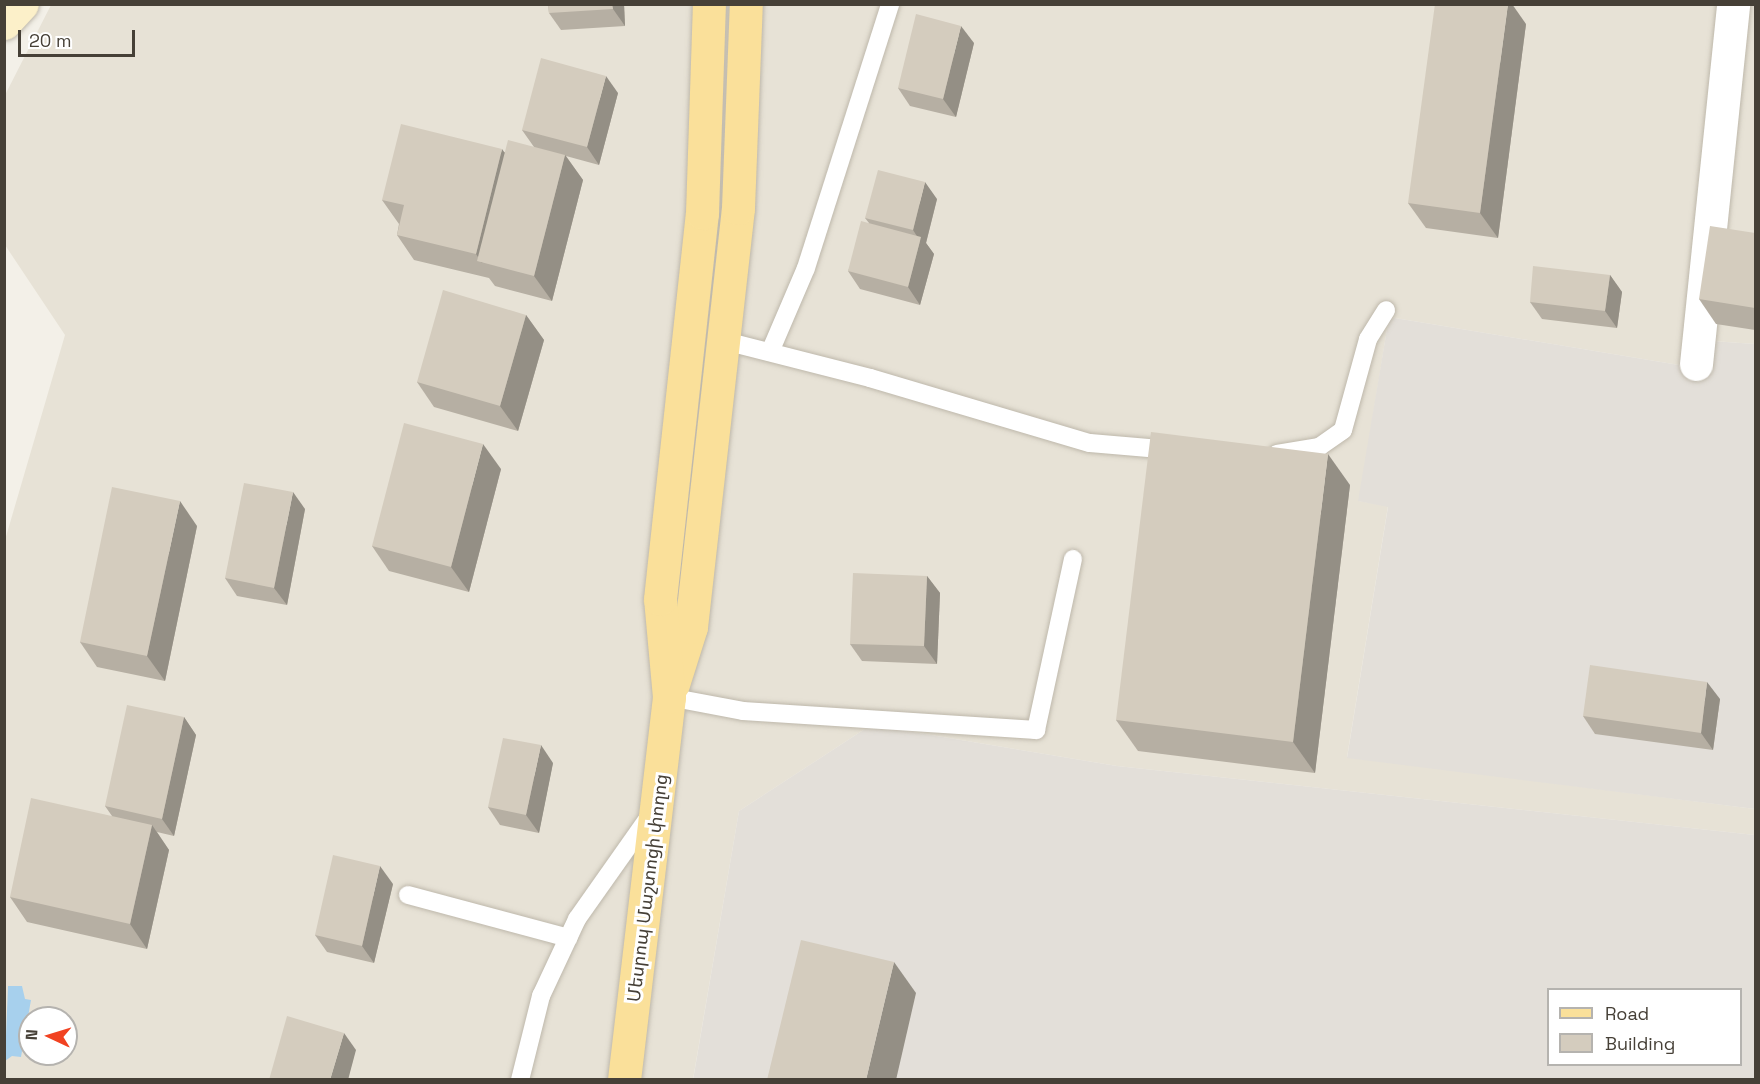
<!DOCTYPE html>
<html>
<head>
<meta charset="utf-8">
<style>
  body { margin:0 }
  #map { position:relative; width:1760px; height:1084px; overflow:hidden; background:#f3f0e8; font-family:"Space Grotesk","Noto Sans Armenian",sans-serif }
  div>[style] { position:absolute }
  [style*='--x'] { left:calc(var(--x)*1px); top:calc(var(--y)*1px); width:calc(var(--w)*1px); rotate:calc(var(--a)*1deg) }
  .residential>* { inset:0; background:#e7e2d6 }
  .industrial>* { inset:0; background:#e3dfd9 }
  .water>* { inset:0; background:#a7d0ed }
  .roads { filter:drop-shadow(0 0 2px #beb8ab) drop-shadow(0 0 2px #beb8ab) }
  .lane>* { height:18px; margin:-9px; padding:0 9px; transform-origin:9px; border-radius:9px; background:#fff }
  .street>* { height:33px; margin:-16.5px; padding:0 16.5px; transform-origin:16.5px; border-radius:16.5px; background:#fff }
  .secondary>* { height:33px; margin:-16.5px; padding:0 16.5px; transform-origin:16.5px; border-radius:16.5px; background:#fcf0c9 }
  .primary>* { height:33px; margin:-16.5px; padding:0 16.5px; transform-origin:16.5px; border-radius:16.5px; background:#fae09a }
  .wall>* { inset:0; background:#b6afa3 }
  .shaded-wall>* { inset:0; background:#948f85 }
  .building>* { inset:0; background:#d4ccbe }
  span { translate:-50% -50%; white-space:nowrap; text-align:center; line-height:1.15; -webkit-text-stroke:6px #fff; paint-order:stroke }
  .street-label { font-size:18px; color:#464037 }
  .frame { position:absolute; inset:0; border:6px solid #464037; pointer-events:none }
  .legend { position:absolute; left:1547px; top:988px; width:195px; height:78px; box-sizing:border-box; background:#fff; border:2px solid #b5b3af; margin:0; padding:8px 10px; list-style:none; font-size:18px; color:#464037 }
  .legend li { display:flex; align-items:center; gap:12px; height:30px }
  .legend b { width:30px; border:2px solid #b5b3af }
  .north { position:absolute; left:18px; top:1006px; width:60px; height:60px; box-sizing:border-box; background:#fff; border:2px solid #b5b3af; border-radius:50%; rotate:274deg; font-size:16px; font-weight:700; line-height:24px; text-align:center; color:#464037 }
  .north::after { content:''; display:block; margin:auto; width:21px; height:27px; background:#f14221; clip-path:polygon(50% 0,100% 100%,50% 72%,0 100%) }
  .scale { position:absolute; left:18px; top:30px; width:117px; height:27px; box-sizing:border-box; border:3px solid #464037; border-top:0; padding-left:8px; font-size:18px; line-height:21px; white-space:nowrap; color:#464037; -webkit-text-stroke:4px #fff; paint-order:stroke }
</style>
</head>
<body>
<div id="map">
  <div class="residential">
    <div style="clip-path:polygon(evenodd,51px 5px,1755px 5px,1755px 344px,1684px 339px,1679px 365px,1389px 317px,1359px 501px,1388px 506px,1347px 757px,1755px 809px,1755px 835px,1117px 766px,871px 725px,739px 811px,693px 1079px,5px 1079px,5px 540px,65px 335px,5px 245px,4px 97px,51px 5px,30px 1018px,66px 1018px,66px 1054px,30px 1054px,30px 1018px)"></div>
  </div>
  <div class="industrial">
    <div style="clip-path:polygon(1389px 317px,1679px 365px,1683px 339px,1755px 344px,1755px 809px,1347px 758px,1388px 507px,1358px 501px)"></div>
    <div style="clip-path:polygon(evenodd,871px 725px,1117px 766px,1755px 835px,1755px 1079px,693px 1080px,739px 811px,871px 725px,1548px 990px,1740px 990px,1740px 1064px,1548px 1064px,1548px 990px)"></div>
  </div>
  <div class="water">
    <div style="clip-path:polygon(8px 986px,22px 986px,25px 999px,31px 1000px,21px 1057px,12px 1056px,5px 1061px)"></div>
  </div>
  <div class="roads">
    <div class="lane">
      <div style="--x:721;--y:340;--w:154;--a:14.3"></div>
      <div style="--x:870;--y:378;--w:229;--a:16.5"></div>
      <div style="--x:1090;--y:443;--w:82;--a:4.9"></div>
      <div style="--x:770;--y:352;--w:91;--a:-66.8"></div>
      <div style="--x:806;--y:268;--w:277;--a:-72.3"></div>
      <div style="--x:1277;--y:454;--w:43;--a:-9.5"></div>
      <div style="--x:1319;--y:447;--w:29;--a:-35"></div>
      <div style="--x:1343;--y:430;--w:94;--a:-74.6"></div>
      <div style="--x:1368;--y:339;--w:34;--a:-58"></div>
      <div style="--x:669;--y:697;--w:75;--a:10.7"></div>
      <div style="--x:743;--y:711;--w:294;--a:3.7"></div>
      <div style="--x:1036;--y:730;--w:175;--a:-77.8"></div>
      <div style="--x:408;--y:895;--w:166;--a:15"></div>
      <div style="--x:520;--y:1080;--w:87;--a:-76"></div>
      <div style="--x:541;--y:996;--w:85;--a:-64.9"></div>
      <div style="--x:577;--y:919;--w:125;--a:-54.8"></div>
    </div>
    <div class="street">
      <div style="--x:1696;--y:364;--w:362;--a:-84.1"></div>
    </div>
    <div class="secondary">
      <div style="--x:4;--y:23;--w:26;--a:-47"></div>
    </div>
    <div class="primary">
      <div style="--x:673;--y:684;--w:60;--a:-72.5"></div>
      <div style="--x:691;--y:627;--w:422;--a:-83.6"></div>
      <div style="--x:738;--y:208;--w:204;--a:-87.8"></div>
      <div style="--x:624;--y:1080;--w:386;--a:-83.3"></div>
      <div style="--x:669;--y:697;--w:98;--a:-95.2"></div>
      <div style="--x:660;--y:599;--w:388;--a:-83.8"></div>
      <div style="--x:702;--y:213;--w:209;--a:-88.1"></div>
    </div>
  </div>
  <div class="wall">
    <div style="clip-path:polygon(548px 4px,624px 4px,625px 26px,561px 30px,549px 13px)"></div>
    <div style="clip-path:polygon(1526px 24px,1498px 238px,1426px 228px,1408px 203px)"></div>
    <div style="clip-path:polygon(974px 43px,956px 117px,910px 106px,898px 88px)"></div>
    <div style="clip-path:polygon(618px 93px,599px 165px,566px 156px,583px 180px,552px 301px,495px 286px,489px 278px,414px 260px,397px 235px,399px 224px,382px 200px,505px 152px,534px 147px,522px 130px)"></div>
    <div style="clip-path:polygon(937px 199px,926px 243px,934px 254px,920px 305px,860px 289px,848px 271px,869px 223px,865px 218px)"></div>
    <div style="clip-path:polygon(1755px 233px,1755px 330px,1716px 324px,1699px 299px)"></div>
    <div style="clip-path:polygon(1610px 275px,1622px 292px,1617px 328px,1542px 319px,1530px 302px)"></div>
    <div style="clip-path:polygon(526px 315px,544px 340px,518px 431px,434px 407px,417px 382px)"></div>
    <div style="clip-path:polygon(501px 469px,469px 592px,389px 571px,372px 546px)"></div>
    <div style="clip-path:polygon(1350px 485px,1315px 773px,1138px 751px,1116px 720px)"></div>
    <div style="clip-path:polygon(305px 509px,287px 605px,237px 596px,225px 578px)"></div>
    <div style="clip-path:polygon(197px 526px,165px 681px,97px 667px,80px 642px)"></div>
    <div style="clip-path:polygon(927px 576px,940px 593px,937px 664px,862px 661px,850px 644px)"></div>
    <div style="clip-path:polygon(1720px 699px,1713px 750px,1595px 734px,1583px 716px)"></div>
    <div style="clip-path:polygon(184px 717px,196px 735px,174px 836px,157px 832px,169px 850px,147px 949px,27px 922px,10px 897px,112px 816px,105px 806px)"></div>
    <div style="clip-path:polygon(553px 763px,539px 833px,500px 825px,488px 807px)"></div>
    <div style="clip-path:polygon(393px 884px,374px 963px,327px 952px,315px 935px)"></div>
  </div>
  <div class="shaded-wall">
    <div style="clip-path:polygon(612px 4px,624px 4px,625px 26px,613px 9px)"></div>
    <div style="clip-path:polygon(1508px 4px,1512px 4px,1526px 24px,1498px 238px,1480px 213px)"></div>
    <div style="clip-path:polygon(961px 26px,974px 43px,956px 117px,943px 99px)"></div>
    <div style="clip-path:polygon(606px 76px,618px 93px,599px 165px,587px 147px)"></div>
    <div style="clip-path:polygon(502px 149px,520px 174px,482px 263px,476px 254px)"></div>
    <div style="clip-path:polygon(565px 155px,583px 180px,552px 301px,534px 276px)"></div>
    <div style="clip-path:polygon(925px 182px,937px 199px,926px 243px,934px 254px,920px 305px,908px 287px,920px 241px,913px 230px)"></div>
    <div style="clip-path:polygon(1610px 275px,1622px 292px,1617px 328px,1605px 311px)"></div>
    <div style="clip-path:polygon(526px 315px,544px 340px,518px 431px,500px 406px)"></div>
    <div style="clip-path:polygon(483px 444px,501px 469px,469px 592px,451px 567px)"></div>
    <div style="clip-path:polygon(1328px 454px,1350px 485px,1315px 773px,1293px 742px)"></div>
    <div style="clip-path:polygon(293px 492px,305px 509px,287px 605px,274px 588px)"></div>
    <div style="clip-path:polygon(180px 501px,197px 526px,165px 681px,147px 656px)"></div>
    <div style="clip-path:polygon(927px 576px,940px 593px,937px 664px,924px 646px)"></div>
    <div style="clip-path:polygon(1707px 682px,1720px 699px,1713px 750px,1701px 733px)"></div>
    <div style="clip-path:polygon(184px 717px,196px 735px,174px 836px,162px 819px)"></div>
    <div style="clip-path:polygon(541px 745px,553px 763px,539px 833px,526px 815px)"></div>
    <div style="clip-path:polygon(152px 825px,169px 850px,147px 949px,130px 924px)"></div>
    <div style="clip-path:polygon(380px 866px,393px 884px,374px 963px,362px 946px)"></div>
    <div style="clip-path:polygon(894px 962px,916px 993px,896px 1080px,866px 1080px)"></div>
    <div style="clip-path:polygon(344px 1033px,356px 1050px,348px 1080px,330px 1080px)"></div>
  </div>
  <div class="building">
    <div style="clip-path:polygon(548px 4px,612px 4px,613px 9px,549px 13px)"></div>
    <div style="clip-path:polygon(1435px 4px,1508px 4px,1480px 213px,1408px 203px)"></div>
    <div style="clip-path:polygon(916px 14px,961px 26px,943px 99px,898px 88px)"></div>
    <div style="clip-path:polygon(541px 58px,606px 76px,587px 147px,522px 130px)"></div>
    <div style="clip-path:polygon(401px 124px,502px 149px,476px 254px,397px 235px,404px 205px,382px 200px)"></div>
    <div style="clip-path:polygon(508px 140px,565px 155px,534px 276px,477px 261px)"></div>
    <div style="clip-path:polygon(878px 170px,925px 182px,913px 230px,865px 218px)"></div>
    <div style="clip-path:polygon(861px 221px,921px 237px,908px 287px,848px 271px)"></div>
    <div style="clip-path:polygon(1710px 226px,1755px 233px,1755px 308px,1699px 299px)"></div>
    <div style="clip-path:polygon(1533px 266px,1610px 275px,1605px 311px,1530px 302px)"></div>
    <div style="clip-path:polygon(443px 290px,526px 315px,500px 406px,417px 382px)"></div>
    <div style="clip-path:polygon(404px 423px,483px 444px,451px 567px,372px 546px)"></div>
    <div style="clip-path:polygon(1151px 432px,1328px 454px,1293px 742px,1116px 720px)"></div>
    <div style="clip-path:polygon(244px 483px,293px 492px,274px 588px,225px 578px)"></div>
    <div style="clip-path:polygon(112px 487px,180px 501px,147px 656px,80px 642px)"></div>
    <div style="clip-path:polygon(853px 573px,927px 576px,924px 646px,850px 644px)"></div>
    <div style="clip-path:polygon(1590px 665px,1707px 682px,1701px 733px,1583px 716px)"></div>
    <div style="clip-path:polygon(127px 705px,184px 717px,162px 819px,105px 806px)"></div>
    <div style="clip-path:polygon(503px 738px,541px 745px,526px 815px,488px 807px)"></div>
    <div style="clip-path:polygon(31px 798px,152px 825px,130px 924px,10px 897px)"></div>
    <div style="clip-path:polygon(333px 855px,380px 866px,362px 946px,315px 935px)"></div>
    <div style="clip-path:polygon(801px 940px,894px 962px,866px 1080px,767px 1080px)"></div>
    <div style="clip-path:polygon(287px 1016px,344px 1033px,330px 1080px,269px 1080px)"></div>
  </div>
  <div class="street-label">
    <span style="left:648px;top:888px;rotate:-83deg">Մեսրոպ Մաշտոցի փողոց</span>
  </div>
  <div class="frame"></div>
  <ul class="legend">
  <li><b style="height:8px;background:#fae09a"></b>Road</li>
  <li><b style="height:16px;background:#d4ccbe"></b>Building</li>
  </ul>
  <div class="north">N</div>
  <div class="scale">20 m</div>
</div>
</body>
</html>
